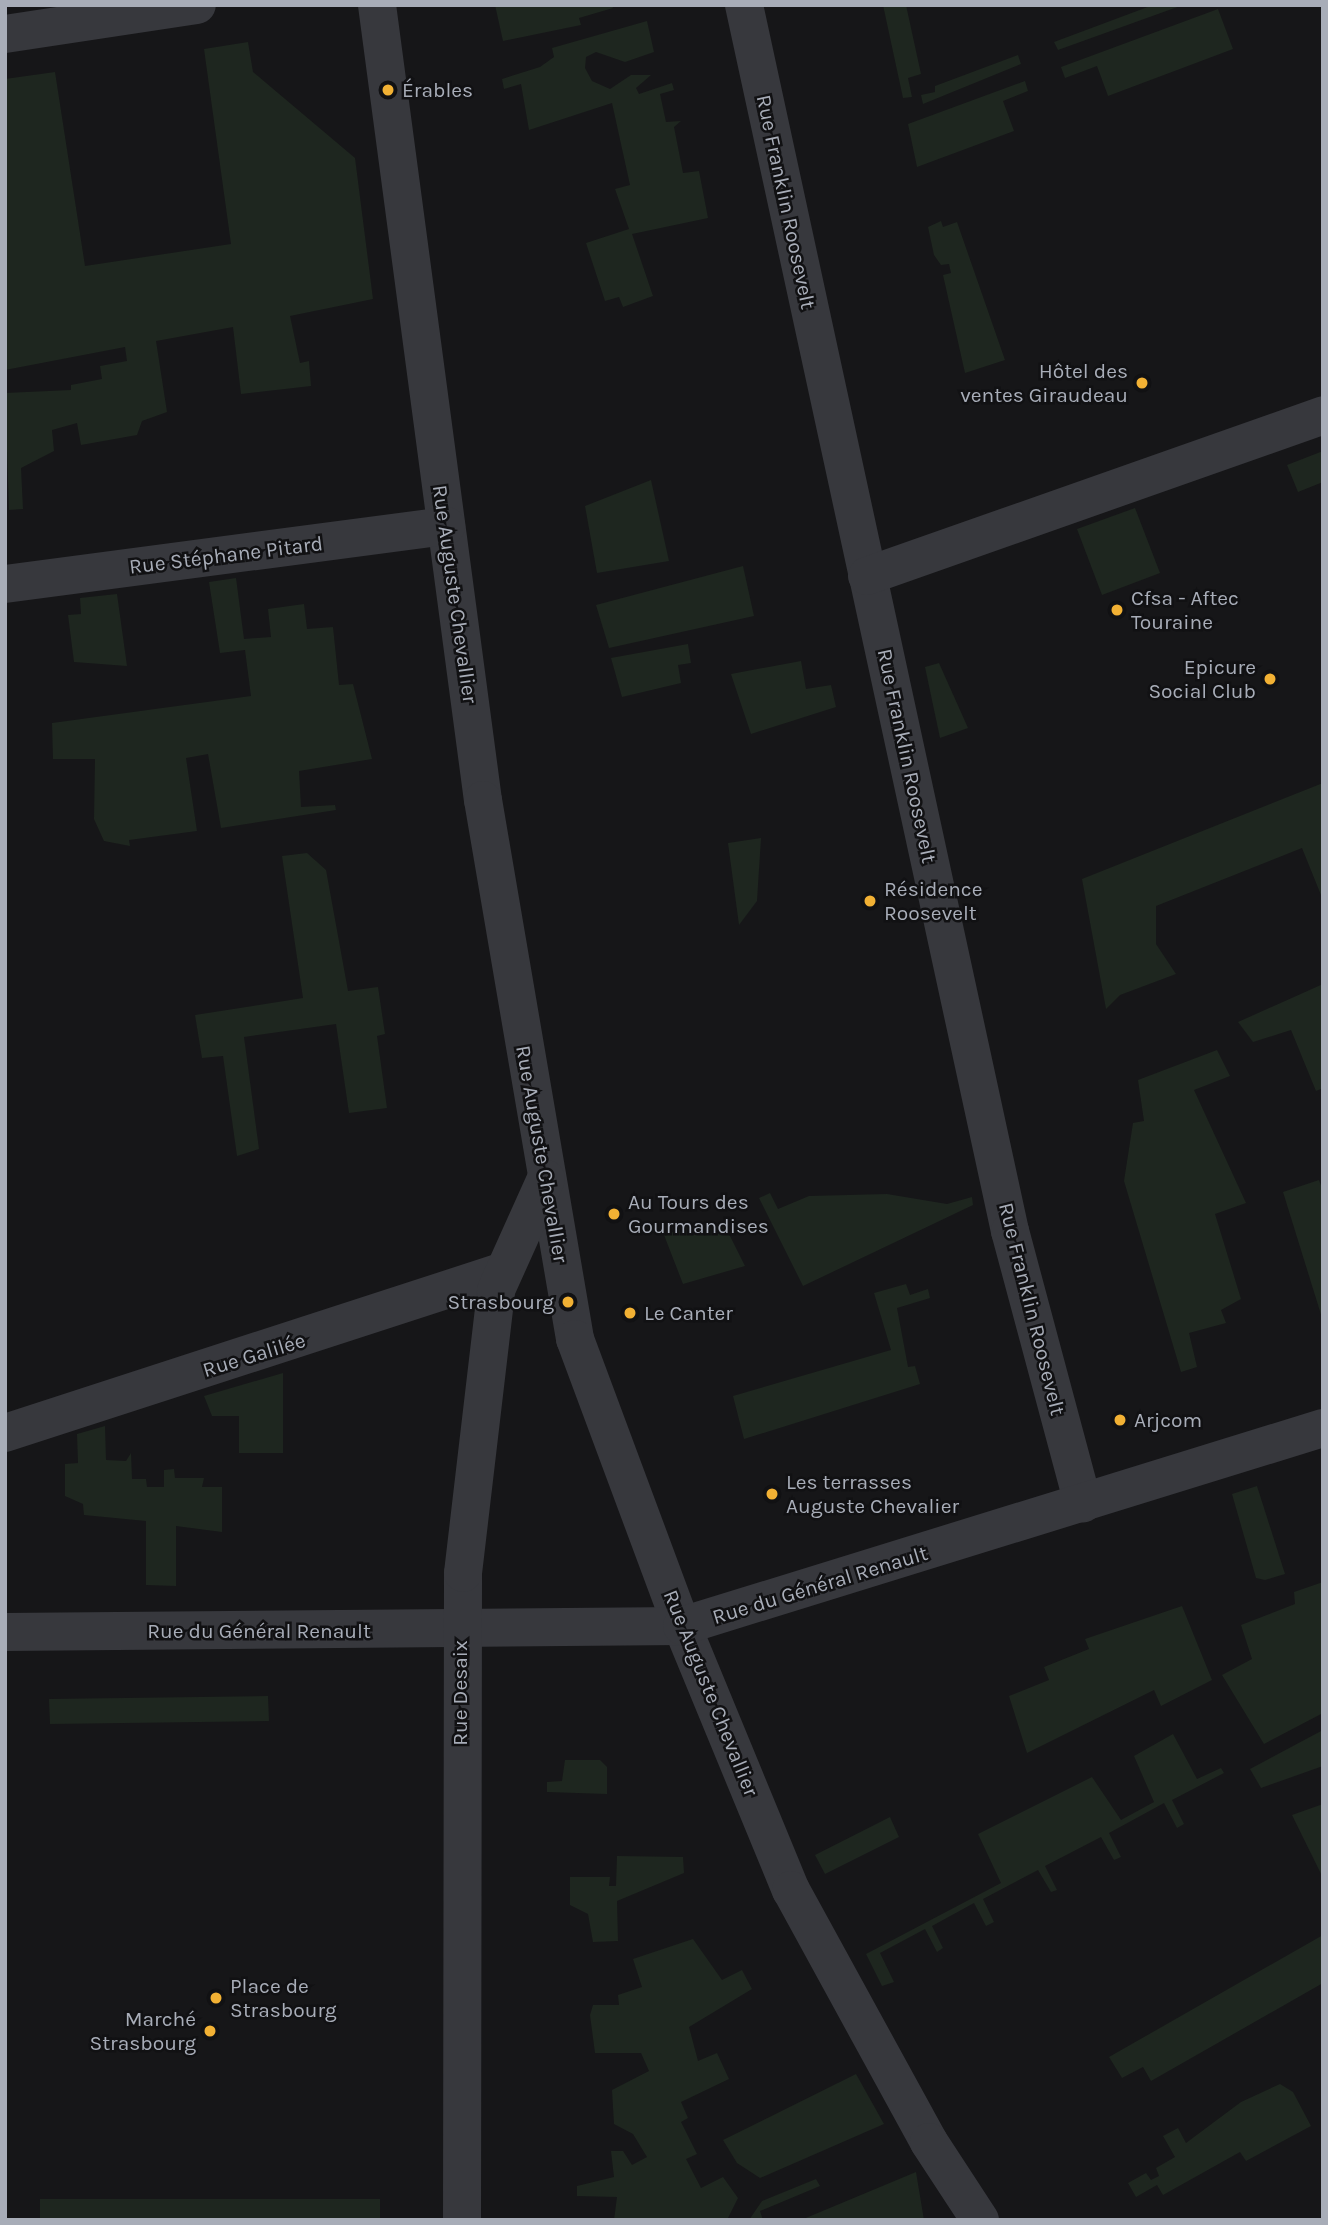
<!DOCTYPE html>
<html>
<head>
<meta charset="utf-8">
<style>
  body { margin:0 }
  #map { position:relative; width:1328px; height:2225px; overflow:hidden; background:#161618; font-family:Karla,sans-serif }
  div>[style] { position:absolute }
  [style*='--x'] { left:calc(var(--x)*1px); top:calc(var(--y)*1px); width:calc(var(--w)*1px); rotate:calc(var(--a)*1deg) }
  .green>* { inset:0; background:#1e261f }
  .minor>* { height:38px; margin:-19px; padding:0 19px; transform-origin:19px; border-radius:19px; background:#37383d }
  .dots>* { width:19px; height:19px; translate:-50% -50%; box-sizing:border-box; border:4px solid #111113; border-radius:50% }
  span { translate:-50% -50%; white-space:nowrap; text-align:center; line-height:1.15; -webkit-text-stroke:5px #111113; paint-order:stroke }
  .poi-label { font-size:21px; color:#a8adb8 }
  .left { translate:0 -50%; text-align:left }
  .right { translate:-100% -50%; text-align:right }
  .street-label { font-size:21px; color:#a8adb8 }
  .frame { position:absolute; inset:0; border:7px solid #a8adb8; pointer-events:none }
</style>
</head>
<body>
<div id="map">
  <div class="green">
    <div style="clip-path:polygon(495px 5px,612px 5px,613px 8px,579px 18px,581px 25px,503px 41px)"></div>
    <div style="clip-path:polygon(883px 5px,906px 5px,921px 74px,908px 78px,912px 97px,903px 98px)"></div>
    <div style="clip-path:polygon(1153px 5px,1183px 5px,1058px 50px,1054px 42px)"></div>
    <div style="clip-path:polygon(1218px 9px,1233px 49px,1108px 96px,1097px 66px,1065px 78px,1061px 67px)"></div>
    <div style="clip-path:polygon(647px 21px,654px 52px,625px 62px,596px 52px,586px 57px,585px 68px,592px 81px,610px 89px,631px 75px,651px 75px,636px 88px,639px 94px,672px 83px,674px 90px,660px 94px,666px 122px,681px 121px,674px 127px,683px 173px,699px 171px,708px 218px,632px 234px,653px 296px,623px 307px,619px 297px,605px 301px,586px 243px,629px 229px,615px 189px,630px 185px,612px 103px,529px 130px,521px 84px,504px 89px,502px 79px,540px 67px,554px 57px,552px 48px)"></div>
    <div style="clip-path:polygon(248px 42px,253px 72px,355px 158px,373px 299px,290px 316px,300px 363px,309px 361px,311px 386px,241px 394px,233px 327px,156px 341px,167px 412px,142px 421px,137px 435px,81px 445px,77px 423px,52px 430px,54px 451px,21px 468px,23px 509px,9px 510px,5px 393px,71px 390px,71px 385px,102px 379px,100px 366px,127px 361px,125px 347px,5px 370px,5px 79px,55px 72px,85px 266px,231px 244px,204px 49px)"></div>
    <div style="clip-path:polygon(1018px 55px,1021px 64px,923px 104px,921px 95px,935px 92px,935px 86px)"></div>
    <div style="clip-path:polygon(1025px 81px,1028px 91px,1003px 101px,1014px 131px,917px 167px,908px 124px)"></div>
    <div style="clip-path:polygon(941px 221px,943px 227px,957px 222px,1005px 360px,965px 373px,943px 275px,951px 273px,949px 264px,941px 265px,934px 255px,928px 227px)"></div>
    <div style="clip-path:polygon(1323px 451px,1323px 482px,1298px 492px,1287px 465px)"></div>
    <div style="clip-path:polygon(651px 480px,669px 561px,597px 573px,585px 506px)"></div>
    <div style="clip-path:polygon(1135px 508px,1160px 573px,1102px 595px,1077px 529px)"></div>
    <div style="clip-path:polygon(743px 566px,754px 616px,609px 648px,596px 605px)"></div>
    <div style="clip-path:polygon(236px 578px,244px 639px,271px 637px,268px 609px,304px 604px,307px 629px,333px 627px,339px 685px,353px 684px,372px 759px,299px 771px,301px 807px,335px 805px,336px 810px,221px 828px,208px 754px,186px 758px,197px 831px,129px 840px,130px 846px,104px 841px,94px 819px,95px 759px,53px 759px,52px 723px,251px 696px,245px 650px,220px 653px,209px 582px)"></div>
    <div style="clip-path:polygon(117px 594px,127px 666px,74px 662px,68px 615px,81px 614px,80px 598px)"></div>
    <div style="clip-path:polygon(688px 644px,691px 663px,678px 665px,681px 683px,622px 697px,611px 658px)"></div>
    <div style="clip-path:polygon(801px 661px,806px 689px,831px 685px,836px 707px,751px 734px,731px 674px)"></div>
    <div style="clip-path:polygon(939px 663px,968px 728px,940px 738px,925px 667px)"></div>
    <div style="clip-path:polygon(1323px 783px,1323px 900px,1302px 848px,1156px 906px,1156px 944px,1176px 974px,1120px 995px,1106px 1009px,1082px 879px)"></div>
    <div style="clip-path:polygon(761px 838px,757px 901px,739px 925px,728px 843px)"></div>
    <div style="clip-path:polygon(307px 853px,326px 870px,348px 991px,378px 987px,385px 1034px,377px 1036px,387px 1108px,349px 1113px,336px 1024px,244px 1037px,259px 1149px,237px 1156px,223px 1056px,202px 1058px,195px 1015px,303px 998px,282px 856px)"></div>
    <div style="clip-path:polygon(1323px 984px,1323px 1088px,1316px 1091px,1291px 1030px,1253px 1042px,1238px 1022px)"></div>
    <div style="clip-path:polygon(1217px 1050px,1230px 1076px,1194px 1090px,1246px 1203px,1215px 1214px,1241px 1299px,1221px 1310px,1226px 1323px,1189px 1333px,1197px 1367px,1181px 1372px,1124px 1181px,1133px 1123px,1144px 1121px,1138px 1080px)"></div>
    <div style="clip-path:polygon(1319px 1180px,1323px 1191px,1323px 1321px,1283px 1192px)"></div>
    <div style="clip-path:polygon(770px 1193px,778px 1209px,809px 1196px,887px 1194px,947px 1204px,972px 1197px,973px 1205px,803px 1286px,759px 1198px)"></div>
    <div style="clip-path:polygon(695px 1224px,699px 1233px,724px 1224px,745px 1266px,683px 1284px,664px 1235px)"></div>
    <div style="clip-path:polygon(906px 1284px,910px 1295px,928px 1289px,930px 1298px,897px 1308px,908px 1367px,915px 1366px,920px 1384px,744px 1439px,733px 1396px,891px 1350px,874px 1293px)"></div>
    <div style="clip-path:polygon(283px 1373px,283px 1453px,239px 1453px,239px 1416px,212px 1416px,204px 1396px)"></div>
    <div style="clip-path:polygon(105px 1426px,106px 1460px,126px 1461px,131px 1453px,132px 1479px,146px 1479px,147px 1487px,164px 1487px,164px 1470px,174px 1469px,175px 1478px,204px 1478px,202px 1487px,222px 1487px,222px 1532px,176px 1526px,176px 1586px,146px 1585px,146px 1521px,84px 1515px,83px 1504px,65px 1496px,65px 1464px,78px 1463px,77px 1434px)"></div>
    <div style="clip-path:polygon(1257px 1486px,1285px 1574px,1265px 1580px,1256px 1578px,1232px 1494px)"></div>
    <div style="clip-path:polygon(1323px 1582px,1323px 1713px,1264px 1744px,1222px 1675px,1252px 1659px,1241px 1625px,1295px 1604px,1294px 1592px)"></div>
    <div style="clip-path:polygon(1182px 1606px,1212px 1680px,1161px 1706px,1154px 1690px,1027px 1753px,1009px 1696px,1049px 1680px,1044px 1667px,1089px 1649px,1085px 1639px)"></div>
    <div style="clip-path:polygon(268px 1696px,269px 1721px,50px 1724px,49px 1699px)"></div>
    <div style="clip-path:polygon(1323px 1730px,1323px 1766px,1261px 1788px,1250px 1769px)"></div>
    <div style="clip-path:polygon(1173px 1734px,1197px 1779px,1221px 1768px,1224px 1773px,1172px 1800px,1184px 1824px,1177px 1828px,1164px 1803px,1109px 1833px,1121px 1857px,1114px 1860px,1101px 1837px,1045px 1866px,1057px 1890px,1051px 1892px,1038px 1870px,983px 1899px,994px 1922px,986px 1926px,974px 1903px,932px 1926px,943px 1948px,937px 1952px,925px 1929px,880px 1953px,894px 1982px,882px 1986px,866px 1954px,1001px 1883px,978px 1834px,1092px 1777px,1121px 1820px,1154px 1802px,1134px 1756px)"></div>
    <div style="clip-path:polygon(565px 1760px,600px 1760px,607px 1767px,607px 1794px,547px 1792px,547px 1782px,562px 1781px)"></div>
    <div style="clip-path:polygon(1323px 1804px,1323px 1878px,1292px 1815px)"></div>
    <div style="clip-path:polygon(890px 1817px,899px 1837px,825px 1874px,815px 1855px)"></div>
    <div style="clip-path:polygon(617px 1856px,683px 1857px,684px 1873px,617px 1901px,618px 1941px,593px 1942px,588px 1914px,570px 1905px,570px 1877px,610px 1877px,609px 1886px,616px 1886px)"></div>
    <div style="clip-path:polygon(1323px 1935px,1323px 1983px,1151px 2081px,1143px 2067px,1122px 2078px,1109px 2057px)"></div>
    <div style="clip-path:polygon(693px 1939px,722px 1980px,742px 1970px,752px 1989px,689px 2027px,698px 2061px,717px 2053px,729px 2079px,681px 2102px,688px 2118px,681px 2122px,697px 2154px,686px 2159px,701px 2188px,723px 2177px,738px 2198px,727px 2220px,614px 2220px,617px 2197px,577px 2196px,577px 2186px,614px 2177px,611px 2151px,623px 2151px,632px 2165px,647px 2157px,633px 2134px,614px 2124px,612px 2090px,649px 2071px,641px 2053px,595px 2053px,590px 2015px,593px 2005px,619px 2005px,618px 1995px,642px 1987px,633px 1959px)"></div>
    <div style="clip-path:polygon(856px 2074px,884px 2124px,760px 2178px,737px 2163px,723px 2140px)"></div>
    <div style="clip-path:polygon(1280px 2084px,1293px 2092px,1311px 2126px,1246px 2161px,1240px 2152px,1163px 2195px,1157px 2185px,1136px 2197px,1128px 2183px,1146px 2173px,1151px 2180px,1159px 2176px,1156px 2168px,1175px 2157px,1163px 2136px,1178px 2128px,1186px 2143px,1241px 2102px)"></div>
    <div style="clip-path:polygon(916px 2172px,924px 2220px,801px 2220px)"></div>
    <div style="clip-path:polygon(816px 2179px,820px 2186px,760px 2211px,763px 2220px,749px 2220px,762px 2201px)"></div>
    <div style="clip-path:polygon(40px 2199px,380px 2199px,380px 2220px,40px 2220px)"></div>
  </div>
  <div class="minor">
    <div style="--x:377;--y:5;--w:802;--a:82.41"></div>
    <div style="--x:483;--y:800;--w:547;--a:80.31"></div>
    <div style="--x:575;--y:1339;--w:306;--a:69.6"></div>
    <div style="--x:682;--y:1626;--w:286;--a:67.6"></div>
    <div style="--x:791;--y:1890;--w:287;--a:61.3"></div>
    <div style="--x:929;--y:2142;--w:93;--a:56.8"></div>
    <div style="--x:744;--y:5;--w:1255;--a:77.76"></div>
    <div style="--x:1010;--y:1231;--w:282;--a:75"></div>
    <div style="--x:5;--y:34;--w:194;--a:-8.6"></div>
    <div style="--x:867;--y:576;--w:484;--a:-19.4"></div>
    <div style="--x:5;--y:584;--w:445;--a:-7.5"></div>
    <div style="--x:5;--y:1433;--w:521;--a:-17.98"></div>
    <div style="--x:5;--y:1632;--w:677;--a:-0.51"></div>
    <div style="--x:682;--y:1626;--w:671;--a:-17.17"></div>
    <div style="--x:462;--y:2220;--w:647;--a:-89.91"></div>
    <div style="--x:463;--y:1573;--w:285;--a:-83.3"></div>
    <div style="--x:496;--y:1290;--w:122;--a:-65.8"></div>
  </div>
  <div class="dots">
    <div style="left:388px;top:90px;background:#f2b134"></div>
    <div style="left:1142px;top:383px;background:#f2b134"></div>
    <div style="left:1117px;top:610px;background:#f2b134"></div>
    <div style="left:1270px;top:679px;background:#f2b134"></div>
    <div style="left:870px;top:901px;background:#f2b134"></div>
    <div style="left:614px;top:1214px;background:#f2b134"></div>
    <div style="left:568px;top:1302px;background:#f2b134"></div>
    <div style="left:630px;top:1313px;background:#f2b134"></div>
    <div style="left:1120px;top:1420px;background:#f2b134"></div>
    <div style="left:772px;top:1494px;background:#f2b134"></div>
    <div style="left:216px;top:1998px;background:#f2b134"></div>
    <div style="left:210px;top:2031px;background:#f2b134"></div>
  </div>
  <div class="poi-label">
    <span class="left" style="left:402px;top:90px">Érables</span>
    <span class="right" style="left:1128px;top:383px">Hôtel des<br>ventes Giraudeau</span>
    <span class="left" style="left:1131px;top:610px">Cfsa - Aftec<br>Touraine</span>
    <span class="right" style="left:1256px;top:679px">Epicure<br>Social Club</span>
    <span class="left" style="left:884px;top:901px">Résidence<br>Roosevelt</span>
    <span class="left" style="left:628px;top:1214px">Au Tours des<br>Gourmandises</span>
    <span class="right" style="left:554px;top:1302px">Strasbourg</span>
    <span class="left" style="left:644px;top:1313px">Le Canter</span>
    <span class="left" style="left:1134px;top:1420px">Arjcom</span>
    <span class="left" style="left:786px;top:1494px">Les terrasses<br>Auguste Chevalier</span>
    <span class="left" style="left:230px;top:1998px">Place de<br>Strasbourg</span>
    <span class="right" style="left:196px;top:2031px">Marché<br>Strasbourg</span>
  </div>
  <div class="street-label">
    <span style="left:786px;top:202px;rotate:78deg">Rue Franklin Roosevelt</span>
    <span style="left:226px;top:555px;rotate:-7deg">Rue Stéphane Pitard</span>
    <span style="left:455px;top:594px;rotate:82deg">Rue Auguste Chevallier</span>
    <span style="left:907px;top:756px;rotate:78deg">Rue Franklin Roosevelt</span>
    <span style="left:542px;top:1154px;rotate:80deg">Rue Auguste Chevallier</span>
    <span style="left:1032px;top:1309px;rotate:76deg">Rue Franklin Roosevelt</span>
    <span style="left:254px;top:1355px;rotate:-17deg">Rue Galilée</span>
    <span style="left:820px;top:1585px;rotate:-17deg">Rue du Général Renault</span>
    <span style="left:259px;top:1631px">Rue du Général Renault</span>
    <span style="left:460px;top:1693px;rotate:-90deg">Rue Desaix</span>
    <span style="left:711px;top:1693px;rotate:68deg">Rue Auguste Chevallier</span>
  </div>
  <div class="frame"></div>
</div>
</body>
</html>
